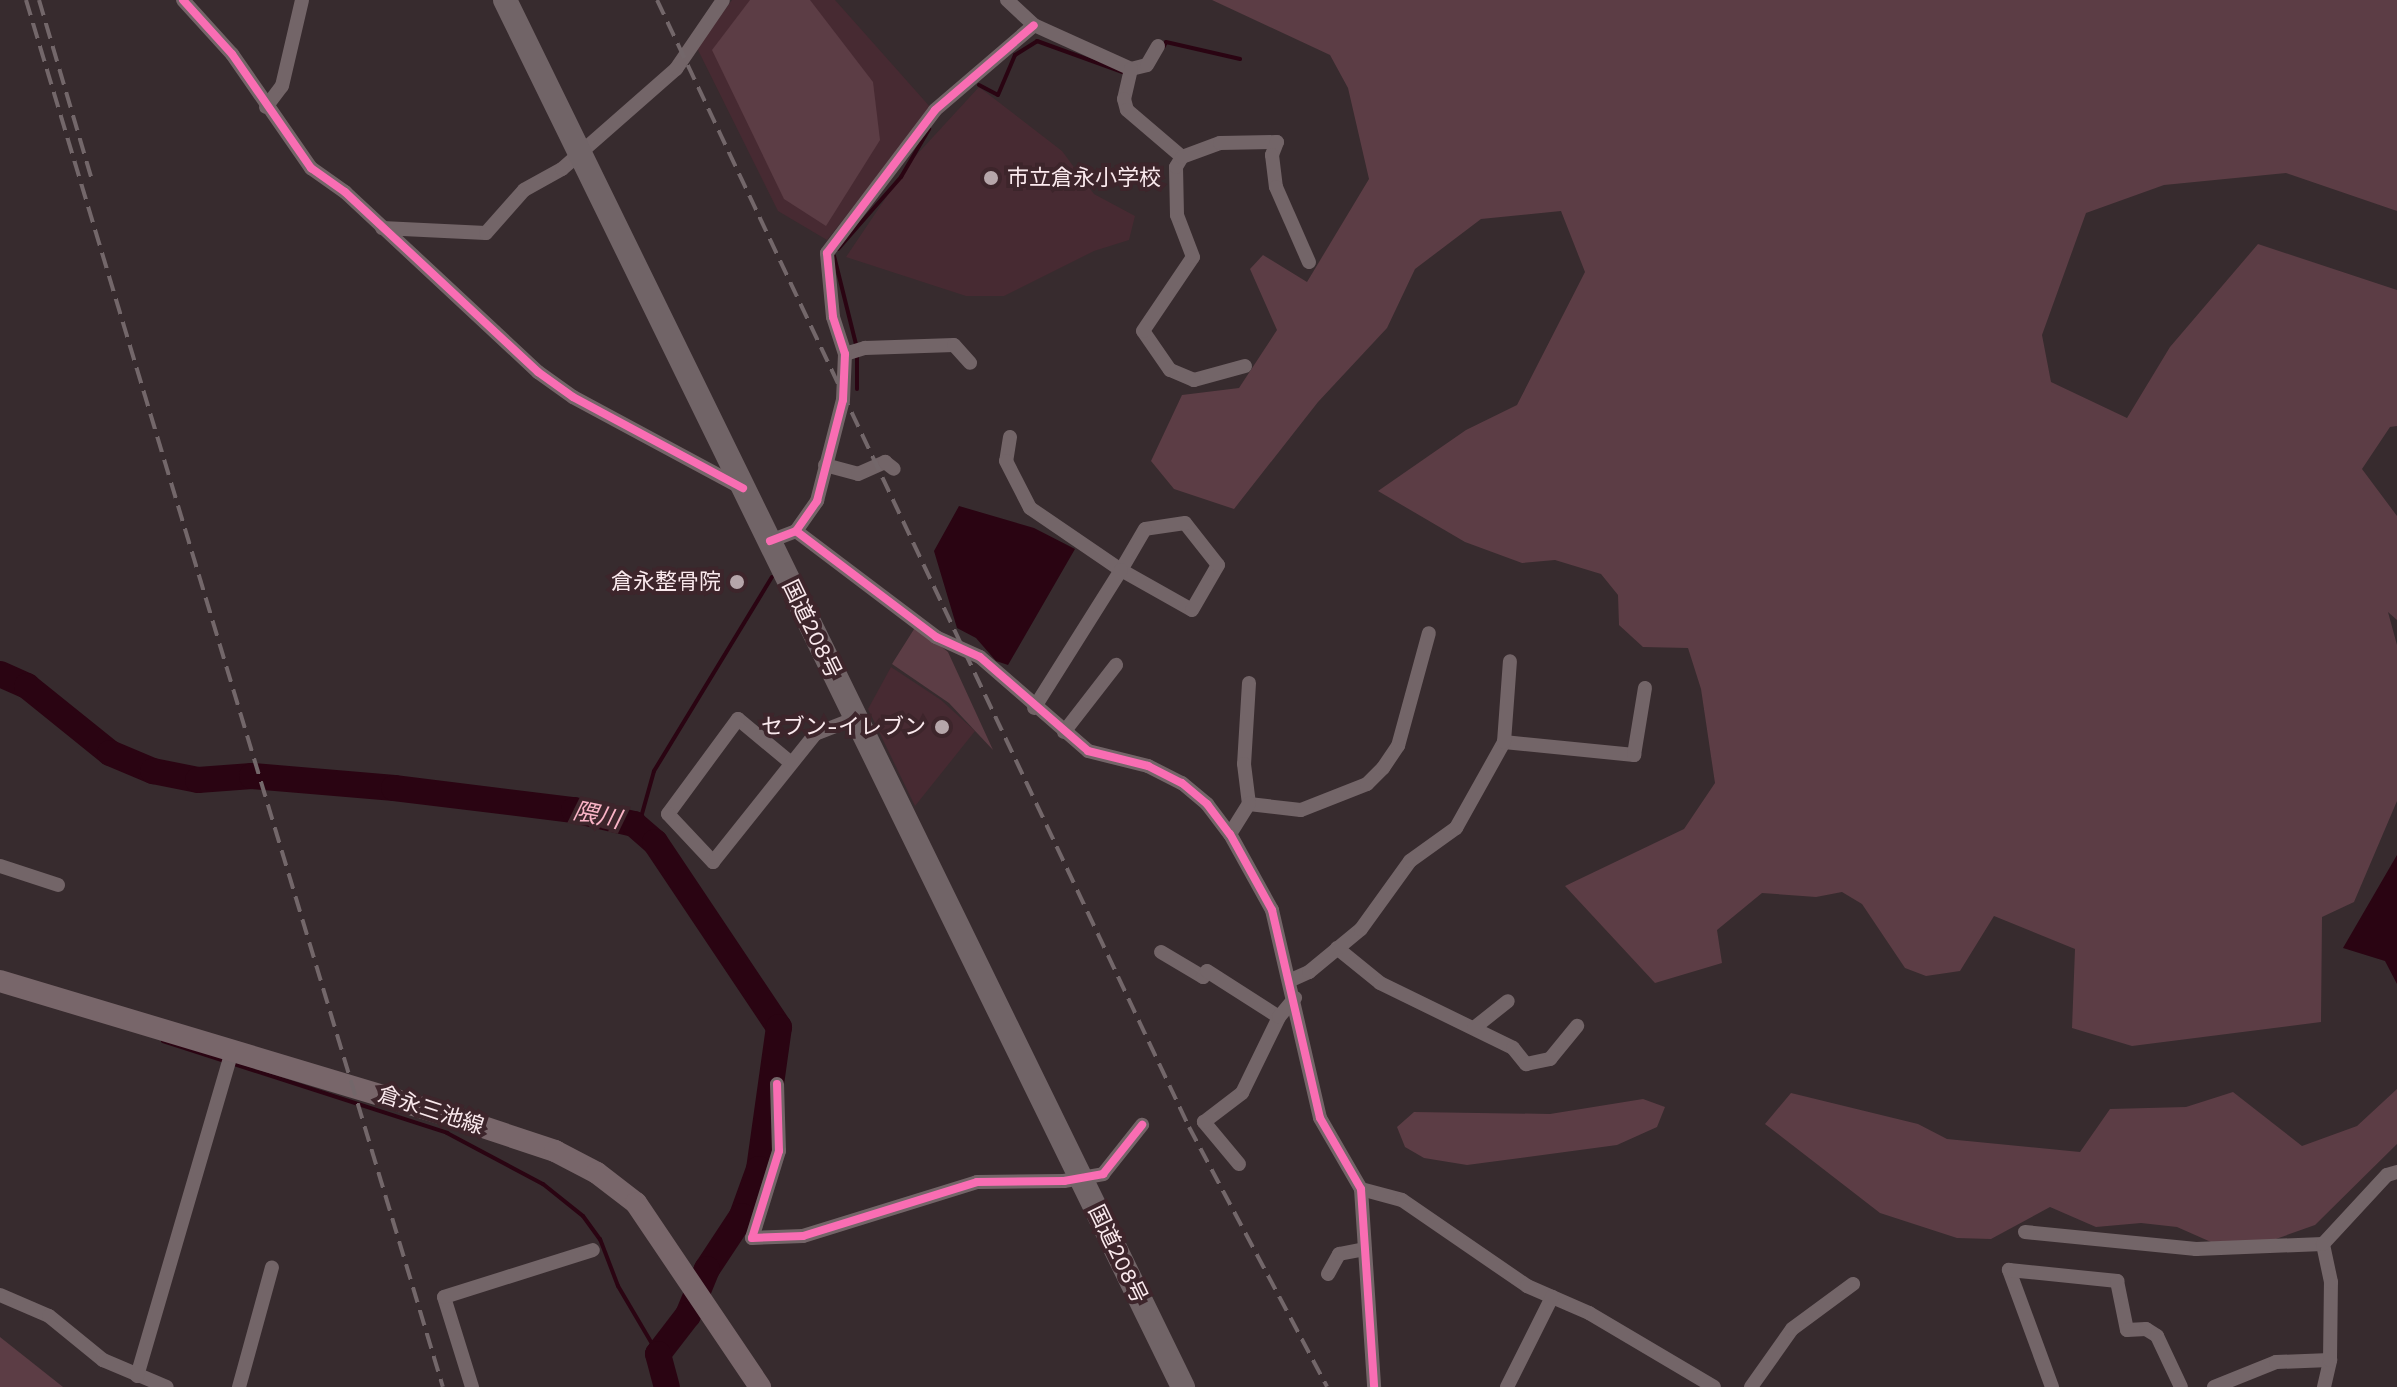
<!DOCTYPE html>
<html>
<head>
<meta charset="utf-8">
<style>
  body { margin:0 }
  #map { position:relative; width:2397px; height:1387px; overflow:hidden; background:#372b2e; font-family:"Work Sans","Noto Sans JP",sans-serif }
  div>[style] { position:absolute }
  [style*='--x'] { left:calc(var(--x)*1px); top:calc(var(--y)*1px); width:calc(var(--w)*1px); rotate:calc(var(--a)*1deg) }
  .built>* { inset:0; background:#472a32 }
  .green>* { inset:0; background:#5c3d45 }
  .water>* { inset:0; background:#2a0412 }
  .stream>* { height:4px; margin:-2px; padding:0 2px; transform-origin:2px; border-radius:2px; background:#2a0412 }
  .river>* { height:26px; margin:-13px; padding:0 13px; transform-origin:13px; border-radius:13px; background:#2a0412 }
  .minor>* { height:14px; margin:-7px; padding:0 7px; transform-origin:7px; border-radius:7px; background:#736568 }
  .secondary>* { height:22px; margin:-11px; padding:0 11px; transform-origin:11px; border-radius:11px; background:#78666a }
  .trunk>* { height:24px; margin:-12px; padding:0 12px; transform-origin:12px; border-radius:12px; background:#716467 }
  .rail>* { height:4px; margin-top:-2px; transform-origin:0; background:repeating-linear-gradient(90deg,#73676a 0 16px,transparent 0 24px) }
  .cycleway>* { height:8px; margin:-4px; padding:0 4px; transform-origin:4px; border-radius:4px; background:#f96db3 }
  .dots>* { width:22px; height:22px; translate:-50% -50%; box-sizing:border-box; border:4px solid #3d252b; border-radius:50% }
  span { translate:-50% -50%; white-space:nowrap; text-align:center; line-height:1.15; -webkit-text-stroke:8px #3d252b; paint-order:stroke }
  .poi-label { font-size:22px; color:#fae9ed }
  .left { translate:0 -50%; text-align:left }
  .right { translate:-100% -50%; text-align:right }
  .street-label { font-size:22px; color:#fae9ed }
  .water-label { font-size:24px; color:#fab4c6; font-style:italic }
</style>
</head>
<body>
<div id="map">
  <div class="built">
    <div style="clip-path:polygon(732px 0,835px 0,931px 108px,827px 240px,778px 211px,697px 48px)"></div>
    <div style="clip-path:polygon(979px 87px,1062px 151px,1094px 194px,1135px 216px,1129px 240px,1094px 251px,1004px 296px,966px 296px,846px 257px,910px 162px)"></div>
    <div style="clip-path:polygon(891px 667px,941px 700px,975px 731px,915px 806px,868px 709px)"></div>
  </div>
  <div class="green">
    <div style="clip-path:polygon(750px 0,810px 0,873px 82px,880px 140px,826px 226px,784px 199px,712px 50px)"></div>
    <div style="clip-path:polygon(1212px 0,2397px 0,2397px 211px,2286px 173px,2164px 185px,2086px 213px,2042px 335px,2051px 382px,2127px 418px,2170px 347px,2258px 244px,2397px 290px,2397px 426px,2390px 427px,2362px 469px,2397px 516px,2397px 620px,2388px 612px,2397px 645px,2397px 801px,2354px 902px,2322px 917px,2321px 1022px,2132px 1046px,2072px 1028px,2075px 949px,1994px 916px,1960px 971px,1926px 976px,1905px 968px,1862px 904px,1842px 892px,1816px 897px,1762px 893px,1717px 930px,1722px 963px,1655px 983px,1565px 886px,1684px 829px,1715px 783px,1701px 689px,1688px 648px,1643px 647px,1619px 625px,1618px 595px,1601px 574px,1555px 560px,1522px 563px,1465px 542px,1378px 491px,1466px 430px,1517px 405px,1585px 272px,1561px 211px,1481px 219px,1415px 269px,1387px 328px,1318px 402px,1234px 509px,1174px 489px,1151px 461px,1182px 395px,1239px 388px,1277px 330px,1250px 269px,1263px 255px,1307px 282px,1369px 179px,1348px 88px,1330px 55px)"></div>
    <div style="clip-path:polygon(916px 626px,948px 652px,993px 750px,949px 703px,892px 664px)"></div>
    <div style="clip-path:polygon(2397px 1089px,2397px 1144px,2315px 1225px,2273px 1240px,2211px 1242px,2177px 1227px,2141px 1223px,2096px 1227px,2050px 1207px,1991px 1239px,1957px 1238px,1880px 1213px,1765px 1124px,1791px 1093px,1918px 1124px,1947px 1139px,2080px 1152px,2110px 1109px,2186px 1107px,2233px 1092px,2302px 1146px,2357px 1126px)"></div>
    <div style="clip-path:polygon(1643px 1099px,1665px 1107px,1657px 1127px,1617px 1145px,1467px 1165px,1424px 1158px,1405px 1147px,1397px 1127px,1414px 1112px,1550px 1114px)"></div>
    <div style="clip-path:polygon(0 1337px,63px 1387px,0 1387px)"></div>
  </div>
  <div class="water">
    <div style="clip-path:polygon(959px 506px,1034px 528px,1075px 549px,1008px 665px,996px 661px,976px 638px,957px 628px,934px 551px)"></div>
    <div style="clip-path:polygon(2397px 855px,2397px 984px,2385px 961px,2343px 948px)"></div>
  </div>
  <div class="stream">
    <div style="--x:1164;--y:46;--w:4;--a:-63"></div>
    <div style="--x:1166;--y:42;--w:76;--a:12.9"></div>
    <div style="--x:979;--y:85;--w:21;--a:28"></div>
    <div style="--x:998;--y:95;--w:43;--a:-67"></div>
    <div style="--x:1015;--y:55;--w:26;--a:-32"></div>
    <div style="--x:1037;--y:41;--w:97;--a:19.9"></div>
    <div style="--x:838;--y:249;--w:96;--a:-48.8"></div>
    <div style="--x:901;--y:177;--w:56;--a:-59.7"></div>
    <div style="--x:834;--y:256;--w:95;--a:76"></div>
    <div style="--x:857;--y:348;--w:41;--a:90"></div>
    <div style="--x:638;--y:828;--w:59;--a:-74.3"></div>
    <div style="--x:654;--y:771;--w:227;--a:-58.7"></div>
    <div style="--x:163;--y:1041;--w:299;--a:17.9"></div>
    <div style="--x:447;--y:1133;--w:109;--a:28"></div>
    <div style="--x:543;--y:1184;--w:51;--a:38.7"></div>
    <div style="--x:583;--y:1216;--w:29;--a:54"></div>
    <div style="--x:600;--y:1239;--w:50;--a:69"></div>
    <div style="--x:618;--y:1286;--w:79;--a:59.5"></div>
  </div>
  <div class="river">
    <div style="--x:0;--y:674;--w:30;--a:24"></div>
    <div style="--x:27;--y:686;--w:107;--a:38.9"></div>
    <div style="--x:110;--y:753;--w:47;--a:22.7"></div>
    <div style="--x:153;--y:771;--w:46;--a:11.3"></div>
    <div style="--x:198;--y:780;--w:54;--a:-4.2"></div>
    <div style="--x:252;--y:776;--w:143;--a:4.8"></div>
    <div style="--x:394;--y:788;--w:181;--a:7"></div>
    <div style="--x:574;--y:810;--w:62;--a:13.1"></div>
    <div style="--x:634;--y:824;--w:28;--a:41"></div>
    <div style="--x:655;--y:842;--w:223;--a:56.2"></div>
    <div style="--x:779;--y:1027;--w:143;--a:98"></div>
    <div style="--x:759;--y:1169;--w:50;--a:109.9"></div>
    <div style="--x:742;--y:1216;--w:64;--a:123.4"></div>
    <div style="--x:707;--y:1269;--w:50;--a:112.4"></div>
    <div style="--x:688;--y:1315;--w:49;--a:127.6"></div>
    <div style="--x:658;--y:1354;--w:34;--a:75"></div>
  </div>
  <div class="minor">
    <div style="--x:183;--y:0;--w:73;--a:47.8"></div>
    <div style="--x:232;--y:54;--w:139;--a:55.3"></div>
    <div style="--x:311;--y:168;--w:42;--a:35.2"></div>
    <div style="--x:345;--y:192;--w:264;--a:43"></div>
    <div style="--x:538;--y:372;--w:43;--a:35.5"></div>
    <div style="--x:573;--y:397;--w:192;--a:28.3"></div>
    <div style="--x:1007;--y:0;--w:37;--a:43"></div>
    <div style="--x:1034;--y:25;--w:107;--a:24.4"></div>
    <div style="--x:1131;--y:69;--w:16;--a:-14"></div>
    <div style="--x:1147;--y:65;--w:22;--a:-60"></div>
    <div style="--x:1131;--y:69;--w:31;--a:103"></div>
    <div style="--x:1124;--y:99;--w:11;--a:75"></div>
    <div style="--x:1127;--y:110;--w:72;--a:40.5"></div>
    <div style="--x:266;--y:107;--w:26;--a:-53"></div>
    <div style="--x:282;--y:86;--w:88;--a:-76.9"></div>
    <div style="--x:382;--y:228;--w:104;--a:2.8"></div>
    <div style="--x:486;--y:233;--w:57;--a:-48.5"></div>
    <div style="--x:524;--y:190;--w:43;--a:-28.9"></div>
    <div style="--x:562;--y:169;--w:152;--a:-41.3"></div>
    <div style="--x:676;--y:69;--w:83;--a:-55.7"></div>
    <div style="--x:845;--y:354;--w:21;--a:-17"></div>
    <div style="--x:865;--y:348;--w:89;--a:-1.9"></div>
    <div style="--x:954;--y:345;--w:24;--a:48"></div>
    <div style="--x:1245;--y:366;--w:53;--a:164.6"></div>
    <div style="--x:1194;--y:380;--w:26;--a:-157"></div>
    <div style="--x:1170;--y:370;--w:47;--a:-124.7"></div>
    <div style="--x:1143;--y:331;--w:89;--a:-56"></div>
    <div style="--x:1193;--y:257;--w:45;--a:-110.9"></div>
    <div style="--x:1177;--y:215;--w:48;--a:-91.2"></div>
    <div style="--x:1176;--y:167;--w:12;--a:-59"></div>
    <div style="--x:1182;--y:157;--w:40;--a:-20.2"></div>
    <div style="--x:1220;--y:143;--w:57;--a:-1"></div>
    <div style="--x:1277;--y:142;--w:14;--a:111"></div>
    <div style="--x:1272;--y:155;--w:32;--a:83"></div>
    <div style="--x:1276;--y:187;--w:82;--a:66.3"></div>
    <div style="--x:1010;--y:437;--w:24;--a:99"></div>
    <div style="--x:1006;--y:461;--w:53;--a:62.9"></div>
    <div style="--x:1030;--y:508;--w:110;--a:34.3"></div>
    <div style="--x:1121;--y:570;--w:81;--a:29.4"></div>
    <div style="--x:1192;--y:610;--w:52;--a:-60"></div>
    <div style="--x:1218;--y:565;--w:53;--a:-128.2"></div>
    <div style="--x:1185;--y:523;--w:40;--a:171.5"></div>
    <div style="--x:1145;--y:529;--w:48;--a:120.3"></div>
    <div style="--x:1121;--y:570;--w:163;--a:122.2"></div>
    <div style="--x:825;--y:465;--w:34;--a:15"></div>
    <div style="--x:858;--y:474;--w:30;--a:-24"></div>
    <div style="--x:885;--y:462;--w:11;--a:38"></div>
    <div style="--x:796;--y:531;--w:176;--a:37.1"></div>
    <div style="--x:936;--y:637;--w:48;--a:24.4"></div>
    <div style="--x:980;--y:657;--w:143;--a:41"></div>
    <div style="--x:1088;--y:751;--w:62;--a:14"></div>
    <div style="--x:1148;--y:766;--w:38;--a:27"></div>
    <div style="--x:1182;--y:783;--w:33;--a:40"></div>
    <div style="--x:1207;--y:804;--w:38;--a:53"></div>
    <div style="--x:1230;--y:834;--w:87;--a:61.1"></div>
    <div style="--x:1272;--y:910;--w:213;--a:77"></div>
    <div style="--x:1320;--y:1118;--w:82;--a:60"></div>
    <div style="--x:1361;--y:1189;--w:198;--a:86.2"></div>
    <div style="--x:770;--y:541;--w:28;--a:-21"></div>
    <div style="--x:796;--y:531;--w:37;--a:-55"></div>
    <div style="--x:817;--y:501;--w:104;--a:-75.6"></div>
    <div style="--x:843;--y:400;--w:46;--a:-87.5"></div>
    <div style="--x:845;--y:354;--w:39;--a:-108"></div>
    <div style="--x:833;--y:317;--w:64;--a:-95.4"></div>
    <div style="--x:827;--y:253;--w:179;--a:-52.9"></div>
    <div style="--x:935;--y:110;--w:130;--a:-40.6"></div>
    <div style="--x:1249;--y:683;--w:81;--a:93.5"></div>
    <div style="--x:1244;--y:764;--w:40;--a:82.9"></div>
    <div style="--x:1249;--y:804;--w:52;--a:6.6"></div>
    <div style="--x:1301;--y:810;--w:71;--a:-21.5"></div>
    <div style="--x:1367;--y:784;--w:23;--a:-45"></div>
    <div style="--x:1383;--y:768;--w:27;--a:-56"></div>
    <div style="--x:1398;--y:746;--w:117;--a:-74.7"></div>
    <div style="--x:1064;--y:732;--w:85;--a:-52.2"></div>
    <div style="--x:1504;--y:742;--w:131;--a:5.7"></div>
    <div style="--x:1634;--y:755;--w:68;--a:-80.7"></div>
    <div style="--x:791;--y:763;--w:69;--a:-140.3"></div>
    <div style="--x:738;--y:719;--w:118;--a:126.4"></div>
    <div style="--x:668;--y:814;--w:66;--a:46.8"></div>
    <div style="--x:713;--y:862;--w:164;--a:-51.4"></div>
    <div style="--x:815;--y:734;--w:44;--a:-21.3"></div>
    <div style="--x:1230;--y:834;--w:36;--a:-58"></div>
    <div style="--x:0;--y:866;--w:61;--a:18.1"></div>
    <div style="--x:1337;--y:948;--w:55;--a:39.1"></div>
    <div style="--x:1380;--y:983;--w:148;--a:26"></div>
    <div style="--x:1513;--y:1048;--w:21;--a:51"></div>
    <div style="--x:1526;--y:1064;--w:25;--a:-12"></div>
    <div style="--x:1550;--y:1059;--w:43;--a:-50.7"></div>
    <div style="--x:1161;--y:952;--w:49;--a:30.8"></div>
    <div style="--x:1203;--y:977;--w:7;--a:-56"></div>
    <div style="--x:1207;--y:971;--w:85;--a:32.6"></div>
    <div style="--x:1291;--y:980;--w:20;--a:-24"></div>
    <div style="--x:1309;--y:972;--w:67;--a:-39.6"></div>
    <div style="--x:1361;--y:929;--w:84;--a:-54.2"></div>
    <div style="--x:1410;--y:861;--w:57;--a:-35.7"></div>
    <div style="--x:1456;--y:828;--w:98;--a:-60.8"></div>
    <div style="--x:1504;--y:742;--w:81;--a:-85.8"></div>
    <div style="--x:1474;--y:1028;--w:43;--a:-38.5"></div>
    <div style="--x:777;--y:1084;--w:67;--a:88.3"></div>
    <div style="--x:779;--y:1151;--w:91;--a:107.2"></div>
    <div style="--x:752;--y:1238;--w:51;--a:-2.2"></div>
    <div style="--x:803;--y:1236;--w:182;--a:-17.2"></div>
    <div style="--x:977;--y:1182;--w:87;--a:-0.7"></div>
    <div style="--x:1064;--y:1181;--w:40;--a:-10"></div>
    <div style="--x:1103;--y:1174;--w:63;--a:-51.5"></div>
    <div style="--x:1239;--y:1164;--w:55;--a:-129.8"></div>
    <div style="--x:1204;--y:1122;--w:48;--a:-37.3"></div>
    <div style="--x:1242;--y:1093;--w:85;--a:-64"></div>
    <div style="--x:1279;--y:1017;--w:25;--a:-50"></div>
    <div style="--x:1361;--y:1189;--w:42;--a:15"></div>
    <div style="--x:1402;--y:1200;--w:152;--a:34.5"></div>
    <div style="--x:1527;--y:1286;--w:68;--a:23.5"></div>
    <div style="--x:1589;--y:1313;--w:145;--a:30.6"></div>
    <div style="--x:2025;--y:1232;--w:172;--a:5.7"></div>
    <div style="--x:2196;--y:1249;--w:127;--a:-2.3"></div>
    <div style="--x:1328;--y:1274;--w:23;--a:-61"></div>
    <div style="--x:1339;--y:1254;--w:26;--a:-11"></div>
    <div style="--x:0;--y:1295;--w:53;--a:23.2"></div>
    <div style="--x:49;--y:1316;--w:70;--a:39.2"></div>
    <div style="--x:103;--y:1360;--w:69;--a:22.9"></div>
    <div style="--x:137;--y:1376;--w:342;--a:-73.7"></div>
    <div style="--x:239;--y:1387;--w:124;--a:-74.6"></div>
    <div style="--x:472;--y:1387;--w:94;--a:-107.3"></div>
    <div style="--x:444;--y:1297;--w:156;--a:-17.5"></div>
    <div style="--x:1507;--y:1387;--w:101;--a:-63.4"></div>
    <div style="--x:1751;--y:1387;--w:71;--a:-54.7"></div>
    <div style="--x:1792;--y:1329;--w:76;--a:-36.4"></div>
    <div style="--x:2052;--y:1387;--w:125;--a:-110.2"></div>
    <div style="--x:2009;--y:1270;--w:109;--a:5.8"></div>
    <div style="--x:2117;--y:1281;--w:50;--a:78.5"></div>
    <div style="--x:2127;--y:1330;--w:19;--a:-3"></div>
    <div style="--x:2146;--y:1329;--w:13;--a:32"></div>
    <div style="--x:2157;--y:1336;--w:56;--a:64.8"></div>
    <div style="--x:2214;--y:1387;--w:67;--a:-22"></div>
    <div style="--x:2276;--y:1362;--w:54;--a:-2.1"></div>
    <div style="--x:2324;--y:1387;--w:28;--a:-77"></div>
    <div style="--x:2330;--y:1360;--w:78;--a:-89.3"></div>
    <div style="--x:2331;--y:1282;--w:39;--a:-102"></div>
    <div style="--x:2323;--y:1244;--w:94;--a:-47.2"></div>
    <div style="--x:2387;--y:1175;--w:10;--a:-17"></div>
  </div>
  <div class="secondary">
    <div style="--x:0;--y:981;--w:467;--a:16.7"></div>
    <div style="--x:447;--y:1115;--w:114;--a:18.4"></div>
    <div style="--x:555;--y:1151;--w:47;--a:27.6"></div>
    <div style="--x:597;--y:1173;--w:49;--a:37.6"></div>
    <div style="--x:636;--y:1203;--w:222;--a:56"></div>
  </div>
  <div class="trunk">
    <div style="--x:505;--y:0;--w:1544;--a:63.95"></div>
  </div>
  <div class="rail">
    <div style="--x:26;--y:0;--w:1448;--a:73.27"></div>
    <div style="--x:39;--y:0;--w:188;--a:73.6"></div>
    <div style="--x:657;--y:0;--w:1246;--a:64.73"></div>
    <div style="--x:1189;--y:1127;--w:294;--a:62"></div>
  </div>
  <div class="cycleway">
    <div style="--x:183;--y:0;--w:73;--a:47.8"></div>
    <div style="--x:232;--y:54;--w:139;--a:55.3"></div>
    <div style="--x:311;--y:168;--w:42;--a:35.2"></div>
    <div style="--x:345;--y:192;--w:264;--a:43"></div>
    <div style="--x:538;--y:372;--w:43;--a:35.5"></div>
    <div style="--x:573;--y:397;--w:193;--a:28.2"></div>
    <div style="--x:796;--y:531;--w:176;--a:37.1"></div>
    <div style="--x:936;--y:637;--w:48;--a:24.4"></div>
    <div style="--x:980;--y:657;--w:143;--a:41"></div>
    <div style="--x:1088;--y:751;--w:62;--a:14"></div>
    <div style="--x:1148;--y:766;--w:38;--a:27"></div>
    <div style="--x:1182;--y:783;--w:33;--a:40"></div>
    <div style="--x:1207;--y:804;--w:38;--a:53"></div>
    <div style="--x:1230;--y:834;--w:87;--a:61.1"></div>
    <div style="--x:1272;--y:910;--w:213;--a:77"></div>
    <div style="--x:1320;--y:1118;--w:82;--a:60"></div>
    <div style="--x:1361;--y:1189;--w:198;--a:86.2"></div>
    <div style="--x:770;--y:541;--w:28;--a:-21"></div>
    <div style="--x:796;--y:531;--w:37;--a:-55"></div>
    <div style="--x:817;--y:501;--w:104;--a:-75.6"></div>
    <div style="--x:843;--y:400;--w:46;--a:-87.5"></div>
    <div style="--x:845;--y:354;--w:39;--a:-108"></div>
    <div style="--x:833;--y:317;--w:64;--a:-95.4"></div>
    <div style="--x:827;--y:253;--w:179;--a:-52.9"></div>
    <div style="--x:935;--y:110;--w:130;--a:-40.6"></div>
    <div style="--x:777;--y:1084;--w:67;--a:88.3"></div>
    <div style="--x:779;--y:1151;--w:91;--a:107.2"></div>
    <div style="--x:752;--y:1238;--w:51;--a:-2.2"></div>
    <div style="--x:803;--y:1236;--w:182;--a:-17.2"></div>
    <div style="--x:977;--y:1182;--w:87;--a:-0.7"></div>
    <div style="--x:1064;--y:1181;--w:40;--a:-10"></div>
    <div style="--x:1103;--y:1174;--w:63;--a:-51.5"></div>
  </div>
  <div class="dots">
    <div style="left:991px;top:178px;background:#b6a6aa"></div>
    <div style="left:737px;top:582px;background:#b6a6aa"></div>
    <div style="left:942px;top:727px;background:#b6a6aa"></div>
  </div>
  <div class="poi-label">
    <span class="left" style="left:1007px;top:178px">市立倉永小学校</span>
    <span class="right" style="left:721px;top:582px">倉永整骨院</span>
    <span class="right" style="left:926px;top:727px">セブン-イレブン</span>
  </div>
  <div class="street-label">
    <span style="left:812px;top:629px;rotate:64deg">国道208号</span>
    <span style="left:431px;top:1110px;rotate:18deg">倉永三池線</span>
    <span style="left:1118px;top:1254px;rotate:64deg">国道208号</span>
  </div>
  <div class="water-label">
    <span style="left:597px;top:816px;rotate:12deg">隈川</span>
  </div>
</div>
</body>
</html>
